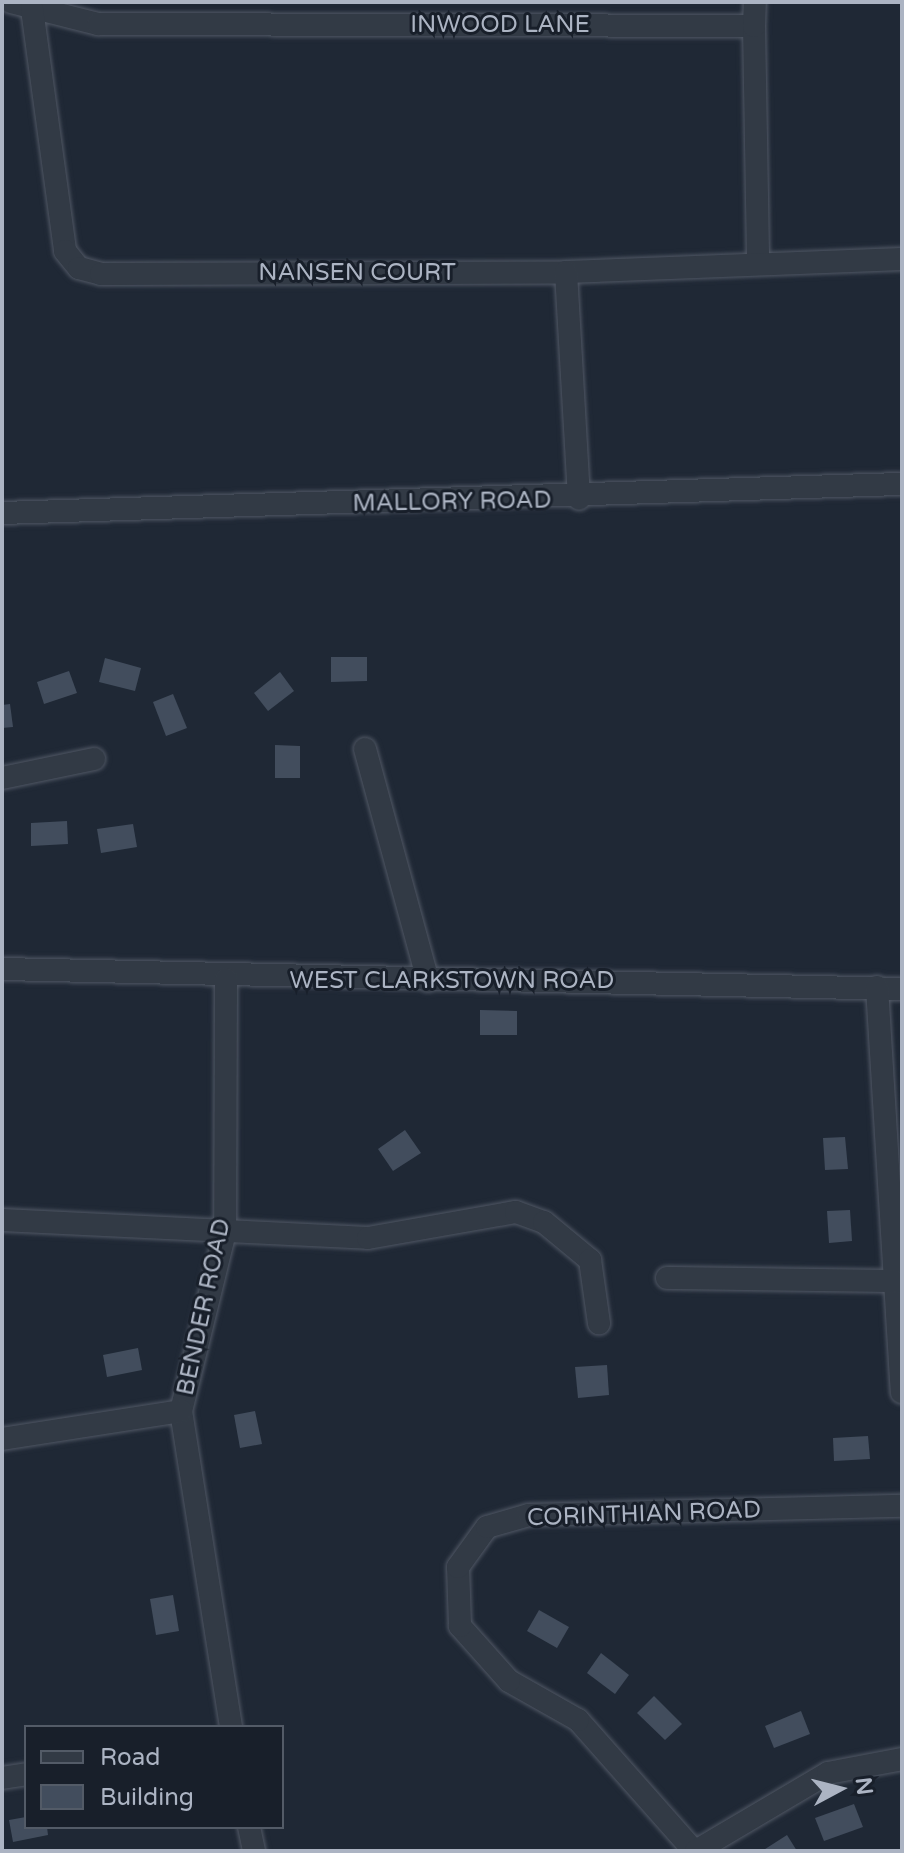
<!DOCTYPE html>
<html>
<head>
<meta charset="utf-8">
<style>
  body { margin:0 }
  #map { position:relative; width:904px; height:1853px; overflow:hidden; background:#1f2835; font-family:"Varela Round",sans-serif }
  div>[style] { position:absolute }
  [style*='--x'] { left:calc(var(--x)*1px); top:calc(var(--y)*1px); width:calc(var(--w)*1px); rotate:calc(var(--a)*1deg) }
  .building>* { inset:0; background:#424d5d }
  .roads { filter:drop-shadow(0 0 2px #505764) drop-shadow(0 0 2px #505764) }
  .minor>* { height:22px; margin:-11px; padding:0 11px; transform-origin:11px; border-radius:11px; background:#323a45 }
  span { translate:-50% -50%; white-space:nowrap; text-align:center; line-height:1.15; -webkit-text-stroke:6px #181f2a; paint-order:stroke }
  .street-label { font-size:24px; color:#acb4c3 }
  .frame { position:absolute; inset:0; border:4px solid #acb4c3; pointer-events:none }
  .legend { position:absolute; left:24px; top:1725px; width:260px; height:104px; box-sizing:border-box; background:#181f2a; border:2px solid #535b67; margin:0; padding:10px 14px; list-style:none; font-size:24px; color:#acb4c3 }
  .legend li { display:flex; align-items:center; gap:16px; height:40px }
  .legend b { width:40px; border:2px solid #535b67 }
  .north { position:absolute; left:800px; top:1749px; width:80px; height:80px; -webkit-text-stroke:6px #181f2a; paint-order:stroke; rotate:83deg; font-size:22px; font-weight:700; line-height:32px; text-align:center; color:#acb4c3 }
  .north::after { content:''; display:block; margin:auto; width:28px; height:36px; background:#acb4c3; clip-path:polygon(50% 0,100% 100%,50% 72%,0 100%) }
</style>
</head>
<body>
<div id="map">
  <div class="building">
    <div style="clip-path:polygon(331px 657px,367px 657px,367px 681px,331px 682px)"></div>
    <div style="clip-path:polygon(105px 658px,141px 668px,135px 691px,99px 682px)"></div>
    <div style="clip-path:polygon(69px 671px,77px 693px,44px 704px,37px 682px)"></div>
    <div style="clip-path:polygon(280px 672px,294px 691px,268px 711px,254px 693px)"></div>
    <div style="clip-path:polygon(173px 694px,187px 728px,166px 736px,153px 702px)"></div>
    <div style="clip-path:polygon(10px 704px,13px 727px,2px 728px,2px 705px)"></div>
    <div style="clip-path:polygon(275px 745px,300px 746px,300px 778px,275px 778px)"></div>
    <div style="clip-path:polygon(67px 821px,68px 844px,31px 846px,31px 823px)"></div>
    <div style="clip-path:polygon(133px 824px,137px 847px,101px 853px,97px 829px)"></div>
    <div style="clip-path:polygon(480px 1010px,517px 1011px,517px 1035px,480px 1035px)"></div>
    <div style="clip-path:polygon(405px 1130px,421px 1153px,393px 1171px,378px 1149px)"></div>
    <div style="clip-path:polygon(845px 1137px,848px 1169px,825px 1170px,823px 1138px)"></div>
    <div style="clip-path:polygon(850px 1210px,852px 1241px,829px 1243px,827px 1211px)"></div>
    <div style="clip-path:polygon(138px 1348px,142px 1370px,107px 1377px,103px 1355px)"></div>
    <div style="clip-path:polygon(607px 1365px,609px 1395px,578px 1398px,575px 1367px)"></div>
    <div style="clip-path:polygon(255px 1411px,262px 1444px,240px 1448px,234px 1415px)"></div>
    <div style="clip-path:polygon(868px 1436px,870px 1459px,834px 1461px,833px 1438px)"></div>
    <div style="clip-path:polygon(173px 1595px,179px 1631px,156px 1635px,150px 1599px)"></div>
    <div style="clip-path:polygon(539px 1610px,569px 1627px,557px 1648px,527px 1631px)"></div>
    <div style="clip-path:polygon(601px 1653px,629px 1675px,615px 1694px,587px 1673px)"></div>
    <div style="clip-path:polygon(654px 1696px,682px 1724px,665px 1740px,637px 1713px)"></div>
    <div style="clip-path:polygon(801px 1711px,810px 1734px,774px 1748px,765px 1726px)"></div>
    <div style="clip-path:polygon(854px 1804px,863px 1827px,824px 1841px,815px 1818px)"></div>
    <div style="clip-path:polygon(26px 1817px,26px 1827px,47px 1827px,48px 1835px,13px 1842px,9px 1820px)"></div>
    <div style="clip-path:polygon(787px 1835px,797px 1851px,762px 1851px)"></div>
  </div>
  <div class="roads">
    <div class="minor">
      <div style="--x:11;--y:2;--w:90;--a:14.2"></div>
      <div style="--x:98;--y:24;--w:656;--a:0.17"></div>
      <div style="--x:754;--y:26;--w:237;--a:89"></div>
      <div style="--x:32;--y:9;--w:244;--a:82.2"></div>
      <div style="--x:65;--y:251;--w:22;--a:51"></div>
      <div style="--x:79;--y:268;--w:23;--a:15"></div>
      <div style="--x:101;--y:274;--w:465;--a:-0.2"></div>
      <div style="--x:566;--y:272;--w:336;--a:-2.2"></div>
      <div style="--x:754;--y:26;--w:24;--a:-88"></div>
      <div style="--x:566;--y:272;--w:227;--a:86.7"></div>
      <div style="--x:2;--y:513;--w:900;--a:-1.85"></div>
      <div style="--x:365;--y:749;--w:240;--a:74.8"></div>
      <div style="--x:2;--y:778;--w:94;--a:-11.7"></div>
      <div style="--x:2;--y:969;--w:900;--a:1.27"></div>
      <div style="--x:226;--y:979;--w:253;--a:90.2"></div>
      <div style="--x:225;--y:1232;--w:184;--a:103.8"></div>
      <div style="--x:181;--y:1411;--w:320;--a:81"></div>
      <div style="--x:877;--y:987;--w:406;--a:86.5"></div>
      <div style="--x:2;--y:1220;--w:366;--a:2.8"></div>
      <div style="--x:368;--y:1238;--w:150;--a:-10"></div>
      <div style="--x:516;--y:1212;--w:30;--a:20"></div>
      <div style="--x:544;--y:1222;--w:60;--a:39.6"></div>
      <div style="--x:590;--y:1260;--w:64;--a:81.9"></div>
      <div style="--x:667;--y:1278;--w:228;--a:0.8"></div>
      <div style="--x:2;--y:1439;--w:181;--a:-8.9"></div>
      <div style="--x:2;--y:1778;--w:24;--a:-9"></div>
      <div style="--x:249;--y:1827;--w:25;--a:78"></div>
      <div style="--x:694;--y:1851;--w:175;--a:-131.5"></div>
      <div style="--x:578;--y:1720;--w:79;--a:-150.5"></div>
      <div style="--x:509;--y:1681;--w:74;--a:-131.7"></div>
      <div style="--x:460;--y:1626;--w:59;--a:-91.9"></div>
      <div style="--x:458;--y:1567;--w:49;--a:-54.1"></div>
      <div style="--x:487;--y:1527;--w:44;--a:-15.9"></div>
      <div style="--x:529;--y:1515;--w:373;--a:-1.4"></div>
      <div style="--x:696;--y:1851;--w:153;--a:-30.6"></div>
      <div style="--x:828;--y:1773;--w:75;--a:-10.7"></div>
    </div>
  </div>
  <div class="street-label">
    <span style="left:500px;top:25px">INWOOD LANE</span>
    <span style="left:357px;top:273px">NANSEN COURT</span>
    <span style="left:452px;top:502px;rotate:-1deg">MALLORY ROAD</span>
    <span style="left:452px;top:981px">WEST CLARKSTOWN ROAD</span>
    <span style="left:204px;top:1307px;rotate:-78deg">BENDER ROAD</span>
    <span style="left:644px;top:1514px;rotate:-2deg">CORINTHIAN ROAD</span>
  </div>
  <div class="frame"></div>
  <ul class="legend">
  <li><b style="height:10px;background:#323a45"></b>Road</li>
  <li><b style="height:22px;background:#424d5d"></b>Building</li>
  </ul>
  <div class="north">N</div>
</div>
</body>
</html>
